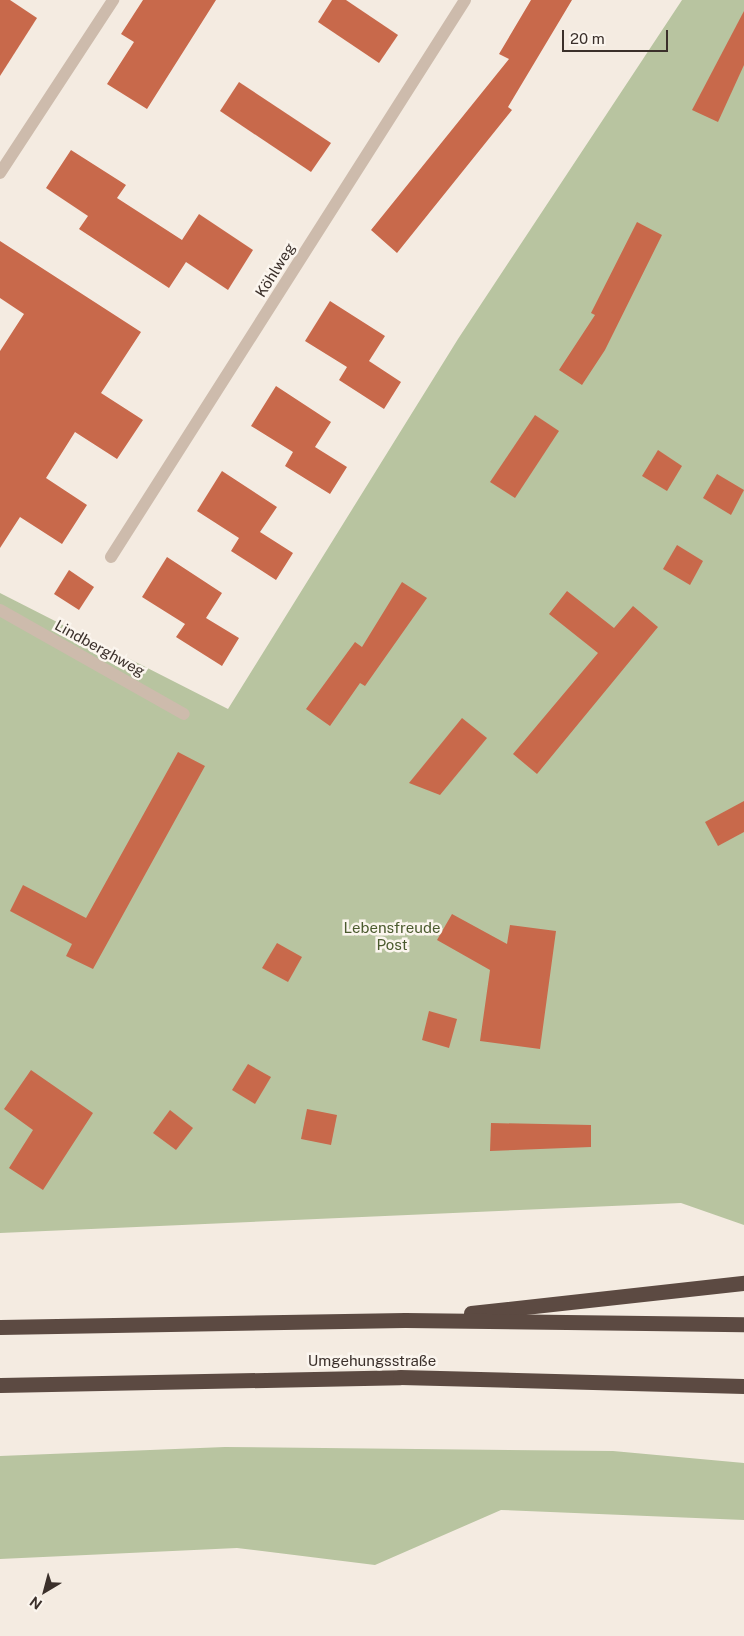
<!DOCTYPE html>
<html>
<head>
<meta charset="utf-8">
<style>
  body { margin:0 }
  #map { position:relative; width:744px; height:1636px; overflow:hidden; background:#f4ebe1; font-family:"Public Sans",sans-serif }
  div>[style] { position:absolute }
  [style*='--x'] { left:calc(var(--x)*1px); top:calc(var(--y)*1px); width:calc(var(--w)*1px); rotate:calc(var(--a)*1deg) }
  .green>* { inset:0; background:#b8c4a0 }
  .building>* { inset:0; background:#c8694b }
  .street>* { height:12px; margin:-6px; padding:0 6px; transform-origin:6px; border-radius:6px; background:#cdbbac }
  .highway>* { height:15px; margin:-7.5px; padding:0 7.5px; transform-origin:7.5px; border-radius:7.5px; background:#5c4a42 }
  span { translate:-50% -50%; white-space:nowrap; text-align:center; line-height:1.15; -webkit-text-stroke:5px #fbf5ee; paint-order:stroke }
  .street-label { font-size:15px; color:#3b302b }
  .park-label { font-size:15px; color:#4a5a2e }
  .north { position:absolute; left:20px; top:1566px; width:50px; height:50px; -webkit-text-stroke:4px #fbf5ee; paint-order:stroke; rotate:217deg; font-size:14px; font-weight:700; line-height:20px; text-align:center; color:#3b302b }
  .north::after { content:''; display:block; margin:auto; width:18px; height:22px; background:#3b302b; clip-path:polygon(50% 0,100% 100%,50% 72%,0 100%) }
  .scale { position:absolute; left:562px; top:30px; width:106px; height:22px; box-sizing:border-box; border:2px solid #3b302b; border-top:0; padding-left:6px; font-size:15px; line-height:18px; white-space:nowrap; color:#3b302b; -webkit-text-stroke:4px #fbf5ee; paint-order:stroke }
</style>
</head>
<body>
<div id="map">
  <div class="green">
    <div style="clip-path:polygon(682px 0,744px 0,744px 1225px,681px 1203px,0 1233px,0 593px,228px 709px,458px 339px)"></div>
    <div style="clip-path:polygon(225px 1447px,613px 1451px,744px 1463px,744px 1520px,501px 1510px,375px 1565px,237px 1548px,0 1559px,0 1456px)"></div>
  </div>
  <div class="building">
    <div style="clip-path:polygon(0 0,10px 0,37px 18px,0 76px)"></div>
    <div style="clip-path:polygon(143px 0,216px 0,147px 109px,107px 84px,134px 42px,121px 34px)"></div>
    <div style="clip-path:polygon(332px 0,346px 0,398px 35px,379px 63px,318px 22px)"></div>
    <div style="clip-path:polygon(531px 0,572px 0,508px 107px,512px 110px,397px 253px,371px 230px,509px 59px,499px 54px)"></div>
    <div style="clip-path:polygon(744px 11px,744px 65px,718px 122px,692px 110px)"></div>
    <div style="clip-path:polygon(239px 82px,331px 143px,311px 172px,220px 111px)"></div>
    <div style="clip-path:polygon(71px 150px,126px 185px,117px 198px,182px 240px,199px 214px,253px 250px,228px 290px,186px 262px,169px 288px,79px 229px,88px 216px,46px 188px)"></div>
    <div style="clip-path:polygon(637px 222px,662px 235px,605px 350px,582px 385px,559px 370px,595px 315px,591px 313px)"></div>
    <div style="clip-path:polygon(0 241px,141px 332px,101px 393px,143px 420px,117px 459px,75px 432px,46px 478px,87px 505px,62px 544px,20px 517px,0 548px,0 351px,24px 314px,0 298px)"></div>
    <div style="clip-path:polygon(330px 301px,385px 336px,369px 361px,401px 382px,384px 409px,339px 380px,347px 367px,305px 341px)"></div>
    <div style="clip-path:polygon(276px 386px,331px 422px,315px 447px,347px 467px,330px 494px,285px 466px,293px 452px,251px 426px)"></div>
    <div style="clip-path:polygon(535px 415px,559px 431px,515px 498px,490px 482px)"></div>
    <div style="clip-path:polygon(658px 450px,682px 466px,667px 491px,642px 476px)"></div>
    <div style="clip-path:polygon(222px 471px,277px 507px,260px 532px,293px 553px,276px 580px,231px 551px,239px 538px,197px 511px)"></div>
    <div style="clip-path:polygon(717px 474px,744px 490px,731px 515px,703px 498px)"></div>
    <div style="clip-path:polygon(677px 545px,703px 561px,690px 585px,663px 569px)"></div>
    <div style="clip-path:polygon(167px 557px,222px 593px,206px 618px,239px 638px,222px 666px,176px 637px,185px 624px,142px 597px)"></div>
    <div style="clip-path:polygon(69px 570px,94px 587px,79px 610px,54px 594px)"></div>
    <div style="clip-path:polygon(402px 582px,427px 598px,365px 686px,360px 683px,330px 726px,306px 709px,355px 642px,362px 647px)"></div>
    <div style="clip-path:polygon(567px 591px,614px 628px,633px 606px,658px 627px,537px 774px,513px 754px,598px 653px,549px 614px)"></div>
    <div style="clip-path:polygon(462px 718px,487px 738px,440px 795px,409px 783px)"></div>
    <div style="clip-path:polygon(178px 752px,205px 766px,93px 969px,66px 956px,72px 944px,10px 911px,23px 885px,86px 918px)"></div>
    <div style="clip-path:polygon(744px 801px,744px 832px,718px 846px,705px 822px)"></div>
    <div style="clip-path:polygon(452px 914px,507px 944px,510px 925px,556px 931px,540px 1049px,480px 1041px,490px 970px,437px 940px)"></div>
    <div style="clip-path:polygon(277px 943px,302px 957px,288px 982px,262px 968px)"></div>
    <div style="clip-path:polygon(429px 1011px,457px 1019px,449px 1048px,422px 1040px)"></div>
    <div style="clip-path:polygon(248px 1064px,271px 1077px,255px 1104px,232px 1090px)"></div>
    <div style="clip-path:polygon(31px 1070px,93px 1113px,43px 1190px,9px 1168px,33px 1130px,4px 1109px)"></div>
    <div style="clip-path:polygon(307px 1109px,337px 1115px,331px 1145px,301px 1139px)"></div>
    <div style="clip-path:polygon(170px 1110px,193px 1128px,176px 1150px,153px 1133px)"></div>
    <div style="clip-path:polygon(491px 1123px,591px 1125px,591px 1147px,490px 1151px)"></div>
  </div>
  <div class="street">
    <div style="--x:0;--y:173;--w:207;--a:-56.8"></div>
    <div style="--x:111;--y:557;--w:660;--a:-57.56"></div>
    <div style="--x:0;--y:610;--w:211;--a:29.5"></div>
  </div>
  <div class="highway">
    <div style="--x:471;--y:1313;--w:275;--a:-6.3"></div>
    <div style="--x:0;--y:1327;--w:405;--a:-1"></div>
    <div style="--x:405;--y:1320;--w:339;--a:0.7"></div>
    <div style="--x:0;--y:1385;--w:400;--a:-1.1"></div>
    <div style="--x:400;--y:1377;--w:344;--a:1.5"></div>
  </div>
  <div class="street-label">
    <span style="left:275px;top:270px;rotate:-58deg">Köhlweg</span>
    <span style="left:100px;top:648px;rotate:29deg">Lindberghweg</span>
    <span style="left:372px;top:1361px">Umgehungsstraße</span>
  </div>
  <div class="park-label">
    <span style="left:392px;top:936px">Lebensfreude<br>Post</span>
  </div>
  <div class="north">N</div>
  <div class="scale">20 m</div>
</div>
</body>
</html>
